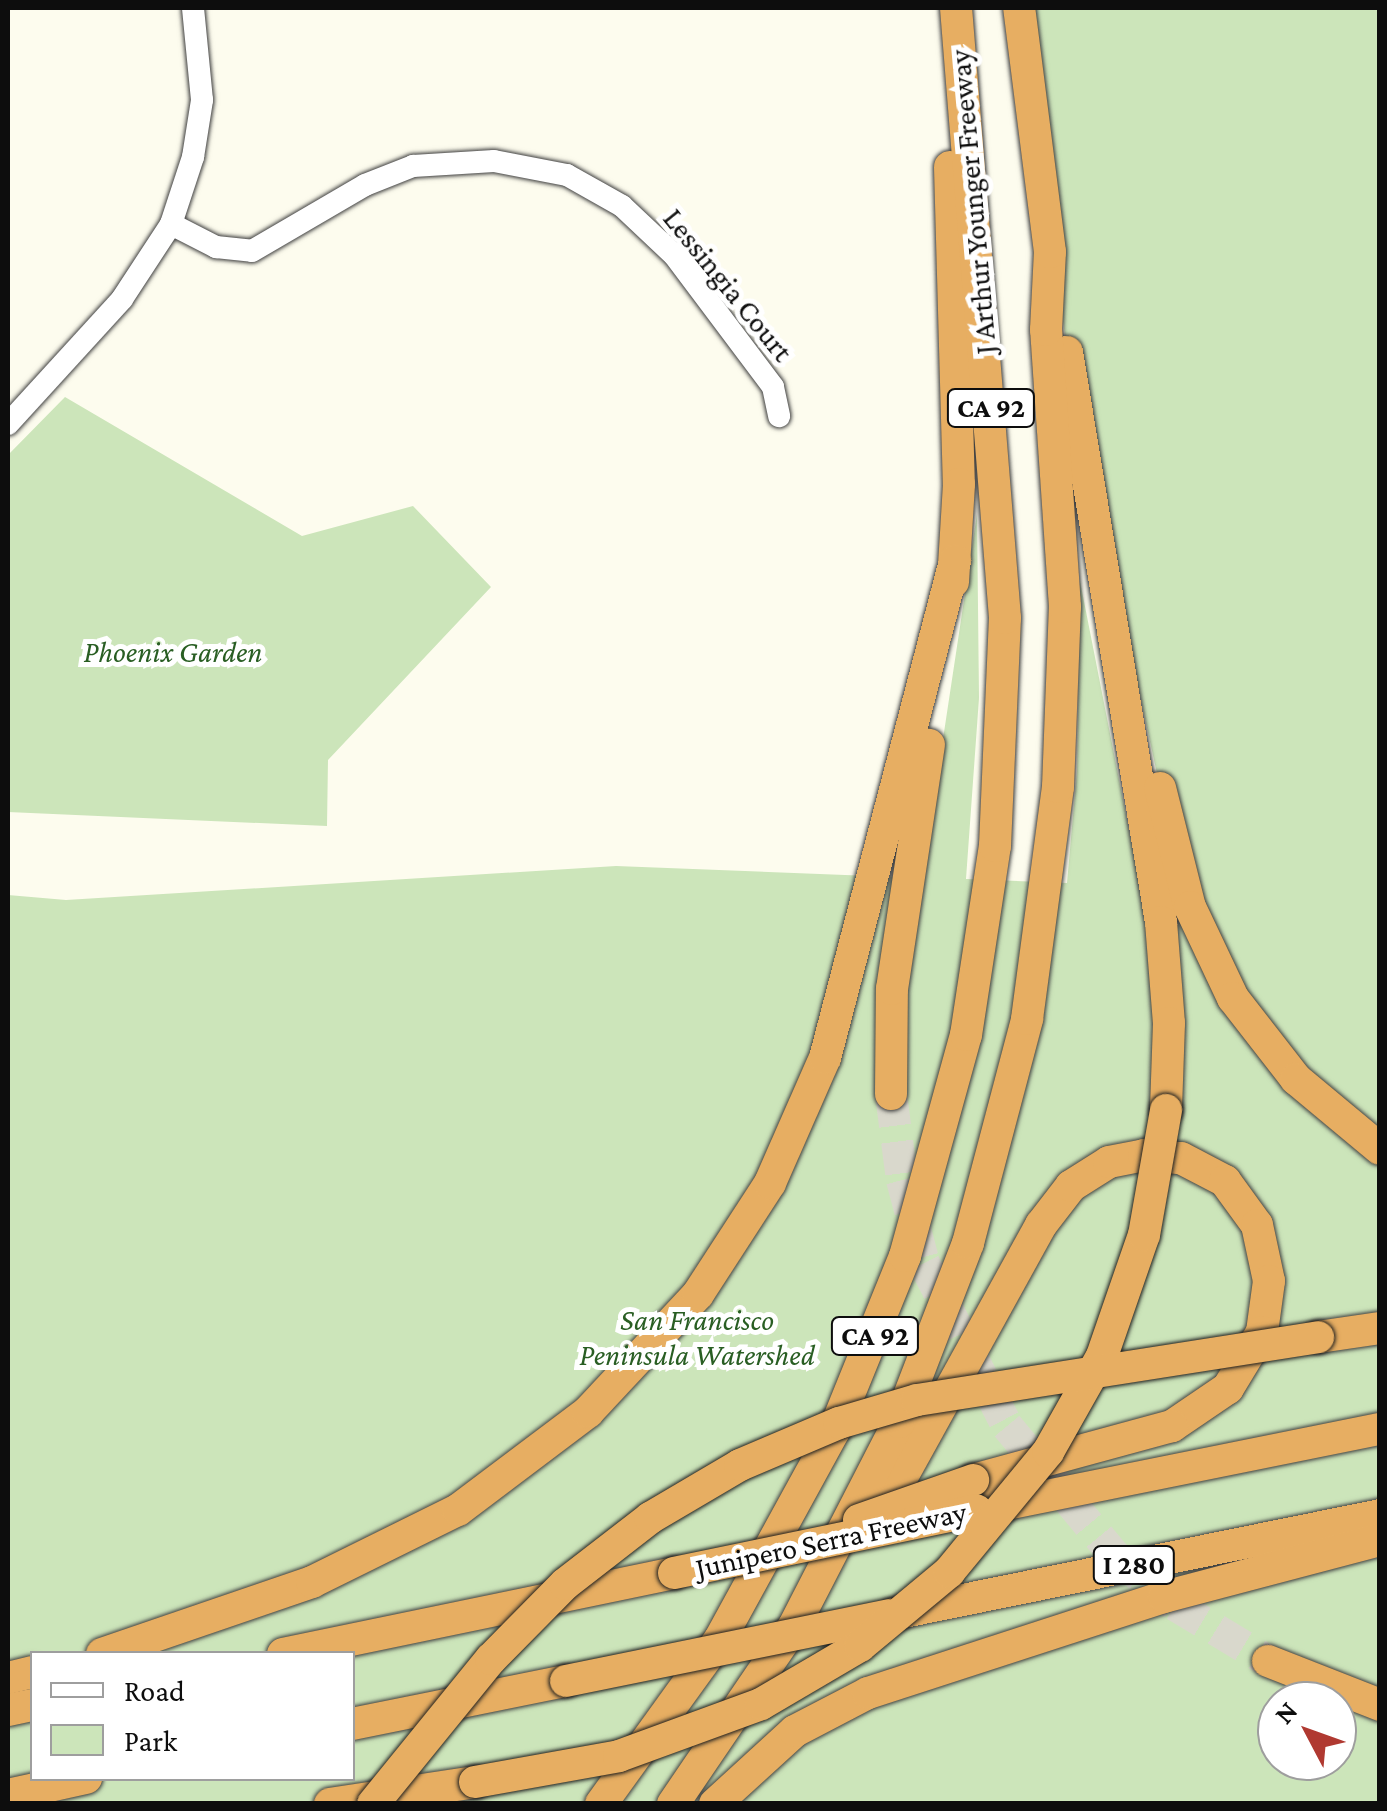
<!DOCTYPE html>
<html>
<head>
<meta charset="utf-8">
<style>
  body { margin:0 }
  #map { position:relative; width:1387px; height:1811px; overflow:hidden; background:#fdfcee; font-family:"Crimson Pro",serif }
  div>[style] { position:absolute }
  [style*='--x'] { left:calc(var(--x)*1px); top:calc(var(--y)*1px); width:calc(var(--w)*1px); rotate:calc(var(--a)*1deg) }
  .green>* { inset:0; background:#cce5ba }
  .highway-tunnel>* { height:32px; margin-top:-16px; transform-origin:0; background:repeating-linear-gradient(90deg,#d9d8cc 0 32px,transparent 0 48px) }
  .roads { filter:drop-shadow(0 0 2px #404040) drop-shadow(0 0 2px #404040) }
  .minor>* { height:22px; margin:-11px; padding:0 11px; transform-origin:11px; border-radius:11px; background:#fff }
  .highway>* { height:32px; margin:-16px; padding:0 16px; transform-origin:16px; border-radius:16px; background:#e7ae62 }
  .bridges { filter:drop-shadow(0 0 2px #1e1e1e) drop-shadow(0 0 2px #1e1e1e) }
  .highway-bridge>* { height:32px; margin:-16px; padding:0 16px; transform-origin:16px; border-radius:16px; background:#e7ae62 }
  span { translate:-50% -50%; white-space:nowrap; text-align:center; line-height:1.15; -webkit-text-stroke:10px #fff; paint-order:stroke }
  .shield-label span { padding:2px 8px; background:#fff; border:2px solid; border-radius:8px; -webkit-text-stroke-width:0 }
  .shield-label { font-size:28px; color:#0d0d0d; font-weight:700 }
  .street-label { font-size:30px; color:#0d0d0d }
  .park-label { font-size:30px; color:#295e23; font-style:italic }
  .frame { position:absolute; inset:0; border:10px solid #0d0d0d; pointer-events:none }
  .legend { position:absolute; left:30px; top:1651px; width:325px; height:130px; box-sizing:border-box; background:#fff; border:2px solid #9e9e9e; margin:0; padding:12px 18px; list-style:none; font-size:30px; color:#0d0d0d }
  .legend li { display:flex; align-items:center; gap:20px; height:50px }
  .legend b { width:50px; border:2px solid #9e9e9e }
  .north { position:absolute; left:1257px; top:1681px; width:100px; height:100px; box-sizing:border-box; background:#fff; border:2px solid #9e9e9e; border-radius:50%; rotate:311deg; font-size:28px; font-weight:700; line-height:40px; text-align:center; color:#0d0d0d }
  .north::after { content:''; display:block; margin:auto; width:35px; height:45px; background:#b03931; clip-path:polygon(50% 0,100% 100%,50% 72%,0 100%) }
</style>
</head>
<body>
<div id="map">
  <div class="green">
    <div style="clip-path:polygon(evenodd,1019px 8px,1379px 8px,1379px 1803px,8px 1803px,8px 895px,66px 900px,616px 866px,922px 878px,977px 514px,979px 698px,966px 879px,1067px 883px,1077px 771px,1080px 581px,1140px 886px,1166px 815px,1071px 378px,1019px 8px,32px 1654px,352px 1654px,352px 1778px,32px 1778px,32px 1654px,1019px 8px,1277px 1701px,1337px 1701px,1337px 1761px,1277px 1761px,1277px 1701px)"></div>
    <div style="clip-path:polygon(65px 397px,302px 536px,413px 506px,491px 587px,328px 760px,327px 826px,8px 812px,8px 455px)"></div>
  </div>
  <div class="highway-tunnel">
    <div style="--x:891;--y:1094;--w:87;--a:82.7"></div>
    <div style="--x:902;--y:1180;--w:86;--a:75.2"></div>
    <div style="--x:924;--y:1263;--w:183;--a:63"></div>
    <div style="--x:1007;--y:1426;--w:169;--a:50.3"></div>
    <div style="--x:1115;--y:1556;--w:77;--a:39.2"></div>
    <div style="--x:1175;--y:1605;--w:109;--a:31.1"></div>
  </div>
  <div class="roads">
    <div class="minor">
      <div style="--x:171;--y:224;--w:51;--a:27.1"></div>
      <div style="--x:216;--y:247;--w:36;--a:6"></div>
      <div style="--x:252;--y:251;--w:131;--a:-30.3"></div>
      <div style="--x:365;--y:185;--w:52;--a:-21.6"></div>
      <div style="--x:413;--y:166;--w:81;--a:-3.5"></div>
      <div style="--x:494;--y:161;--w:74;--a:10.9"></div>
      <div style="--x:567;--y:175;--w:63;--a:29.4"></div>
      <div style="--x:622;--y:206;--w:71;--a:43.3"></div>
      <div style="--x:674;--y:255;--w:165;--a:53.1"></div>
      <div style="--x:773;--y:387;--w:30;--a:78"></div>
      <div style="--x:8;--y:424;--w:169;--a:-47.6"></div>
      <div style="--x:122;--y:299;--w:90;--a:-56.8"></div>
      <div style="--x:171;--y:224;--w:71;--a:-71.8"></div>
      <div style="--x:193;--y:157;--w:58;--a:-81"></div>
      <div style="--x:202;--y:100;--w:92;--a:-95.6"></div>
    </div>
    <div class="highway">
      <div style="--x:950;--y:167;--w:317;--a:88.4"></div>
      <div style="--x:959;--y:484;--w:98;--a:93.5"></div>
      <div style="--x:1067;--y:352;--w:578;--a:80.64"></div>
      <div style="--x:1161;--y:922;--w:101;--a:85.5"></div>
      <div style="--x:1169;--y:1023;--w:87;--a:92"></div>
      <div style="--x:1160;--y:788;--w:123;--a:75.9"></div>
      <div style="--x:1190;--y:907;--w:101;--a:64.7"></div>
      <div style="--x:1233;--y:998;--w:103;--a:52.1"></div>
      <div style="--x:1296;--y:1079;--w:109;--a:39.8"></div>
      <div style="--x:891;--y:1094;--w:105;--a:-89.5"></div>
      <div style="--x:892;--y:989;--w:247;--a:-81.4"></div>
      <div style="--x:1318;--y:1337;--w:63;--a:-8.3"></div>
      <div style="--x:987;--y:1508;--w:401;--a:-11.4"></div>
      <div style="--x:876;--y:1524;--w:342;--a:-61.1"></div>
      <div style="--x:1041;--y:1225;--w:49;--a:-52.4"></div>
      <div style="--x:1071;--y:1186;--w:45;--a:-32.3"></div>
      <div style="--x:1109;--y:1162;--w:36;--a:-11"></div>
      <div style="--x:1144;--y:1155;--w:37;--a:5"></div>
      <div style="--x:1181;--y:1158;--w:50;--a:27.6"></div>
      <div style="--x:1225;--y:1181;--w:54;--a:54"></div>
      <div style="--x:1257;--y:1225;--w:57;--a:77.9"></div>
      <div style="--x:1269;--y:1281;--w:51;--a:97.8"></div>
      <div style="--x:1262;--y:1332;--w:66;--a:121.3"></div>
      <div style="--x:1228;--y:1388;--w:68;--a:145.8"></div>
      <div style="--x:1172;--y:1426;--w:206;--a:164.8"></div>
      <div style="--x:894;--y:1614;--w:496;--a:-11.5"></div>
      <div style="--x:102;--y:1654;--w:222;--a:-18.9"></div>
      <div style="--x:312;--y:1582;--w:163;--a:-26.3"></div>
      <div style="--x:458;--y:1510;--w:163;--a:-37"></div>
      <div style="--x:588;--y:1412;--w:161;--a:-47"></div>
      <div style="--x:698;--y:1294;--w:132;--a:-57"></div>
      <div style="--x:770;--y:1183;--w:137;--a:-66.3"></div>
      <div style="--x:825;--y:1058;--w:514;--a:-75.34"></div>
      <div style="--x:283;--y:1654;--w:399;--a:-11.7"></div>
      <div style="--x:1268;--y:1661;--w:120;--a:21.4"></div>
      <div style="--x:8;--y:1678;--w:25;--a:-14"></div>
      <div style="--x:8;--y:1710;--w:25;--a:-12"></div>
      <div style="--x:352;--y:1724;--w:218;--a:-11.4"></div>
      <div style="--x:8;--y:1795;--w:80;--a:-12.3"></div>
      <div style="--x:330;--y:1804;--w:147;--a:-8.6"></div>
      <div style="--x:601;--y:1804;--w:203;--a:-54.2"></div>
      <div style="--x:720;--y:1639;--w:237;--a:-61.3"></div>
      <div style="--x:834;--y:1431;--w:189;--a:-67.9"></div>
      <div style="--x:905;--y:1256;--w:229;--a:-74.6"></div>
      <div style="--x:966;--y:1035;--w:191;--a:-81.3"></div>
      <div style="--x:995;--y:846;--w:228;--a:-87.5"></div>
      <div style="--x:1005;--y:618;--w:612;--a:-94.59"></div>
      <div style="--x:673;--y:1804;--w:215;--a:-55.8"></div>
      <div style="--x:794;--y:1626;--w:229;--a:-62.8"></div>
      <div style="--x:899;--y:1422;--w:192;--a:-68.9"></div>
      <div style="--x:968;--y:1243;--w:232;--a:-75.2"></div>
      <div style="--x:1027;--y:1019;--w:234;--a:-82.4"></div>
      <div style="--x:1058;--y:787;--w:180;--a:-87.8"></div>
      <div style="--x:1065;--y:607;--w:278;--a:-93.9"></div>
      <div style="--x:1046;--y:330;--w:78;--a:-87.1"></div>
      <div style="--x:1050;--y:252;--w:246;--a:-97.2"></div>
      <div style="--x:715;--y:1804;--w:108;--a:-42.4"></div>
      <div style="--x:795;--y:1731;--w:82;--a:-27.5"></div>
      <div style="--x:868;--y:1693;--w:311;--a:-18"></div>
      <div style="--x:1164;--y:1597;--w:223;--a:-14.8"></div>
    </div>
  </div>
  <div class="bridges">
    <div class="highway-bridge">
      <div style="--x:859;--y:1520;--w:121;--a:-19.3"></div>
      <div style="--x:674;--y:1573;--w:309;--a:-11.7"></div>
      <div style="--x:566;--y:1681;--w:330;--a:-11.5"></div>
      <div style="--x:475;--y:1782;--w:146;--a:-10.2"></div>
      <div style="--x:619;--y:1756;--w:151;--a:-20.1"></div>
      <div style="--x:761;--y:1704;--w:115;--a:-30.4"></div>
      <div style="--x:860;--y:1646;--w:116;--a:-39.7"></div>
      <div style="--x:949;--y:1572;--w:156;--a:-50.5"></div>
      <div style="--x:1048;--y:1452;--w:110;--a:-60.6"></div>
      <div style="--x:1102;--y:1356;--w:128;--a:-70.9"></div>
      <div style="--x:1144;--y:1235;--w:127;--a:-80"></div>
      <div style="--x:373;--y:1804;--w:187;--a:-50.9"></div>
      <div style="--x:491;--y:1659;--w:105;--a:-45.4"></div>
      <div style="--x:565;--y:1584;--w:108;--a:-37.8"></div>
      <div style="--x:650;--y:1518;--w:104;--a:-30.5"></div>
      <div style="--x:740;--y:1465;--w:108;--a:-23"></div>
      <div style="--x:839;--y:1423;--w:81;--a:-16.4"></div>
      <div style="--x:917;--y:1400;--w:406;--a:-8.9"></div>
    </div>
  </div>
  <div class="shield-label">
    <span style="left:991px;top:408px">CA 92</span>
    <span style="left:875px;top:1336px">CA 92</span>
    <span style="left:1134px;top:1565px">I 280</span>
  </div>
  <div class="street-label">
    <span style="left:973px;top:202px;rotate:-95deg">J Arthur Younger Freeway</span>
    <span style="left:728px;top:285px;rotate:51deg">Lessingia Court</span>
    <span style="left:831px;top:1540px;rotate:-12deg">Junipero Serra Freeway</span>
  </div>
  <div class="park-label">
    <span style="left:173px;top:652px">Phoenix Garden</span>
    <span style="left:697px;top:1337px">San Francisco<br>Peninsula Watershed</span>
  </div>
  <div class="frame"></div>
  <ul class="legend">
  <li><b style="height:12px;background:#fff"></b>Road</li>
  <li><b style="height:28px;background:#cce5ba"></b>Park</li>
  </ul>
  <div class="north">N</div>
</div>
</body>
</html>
